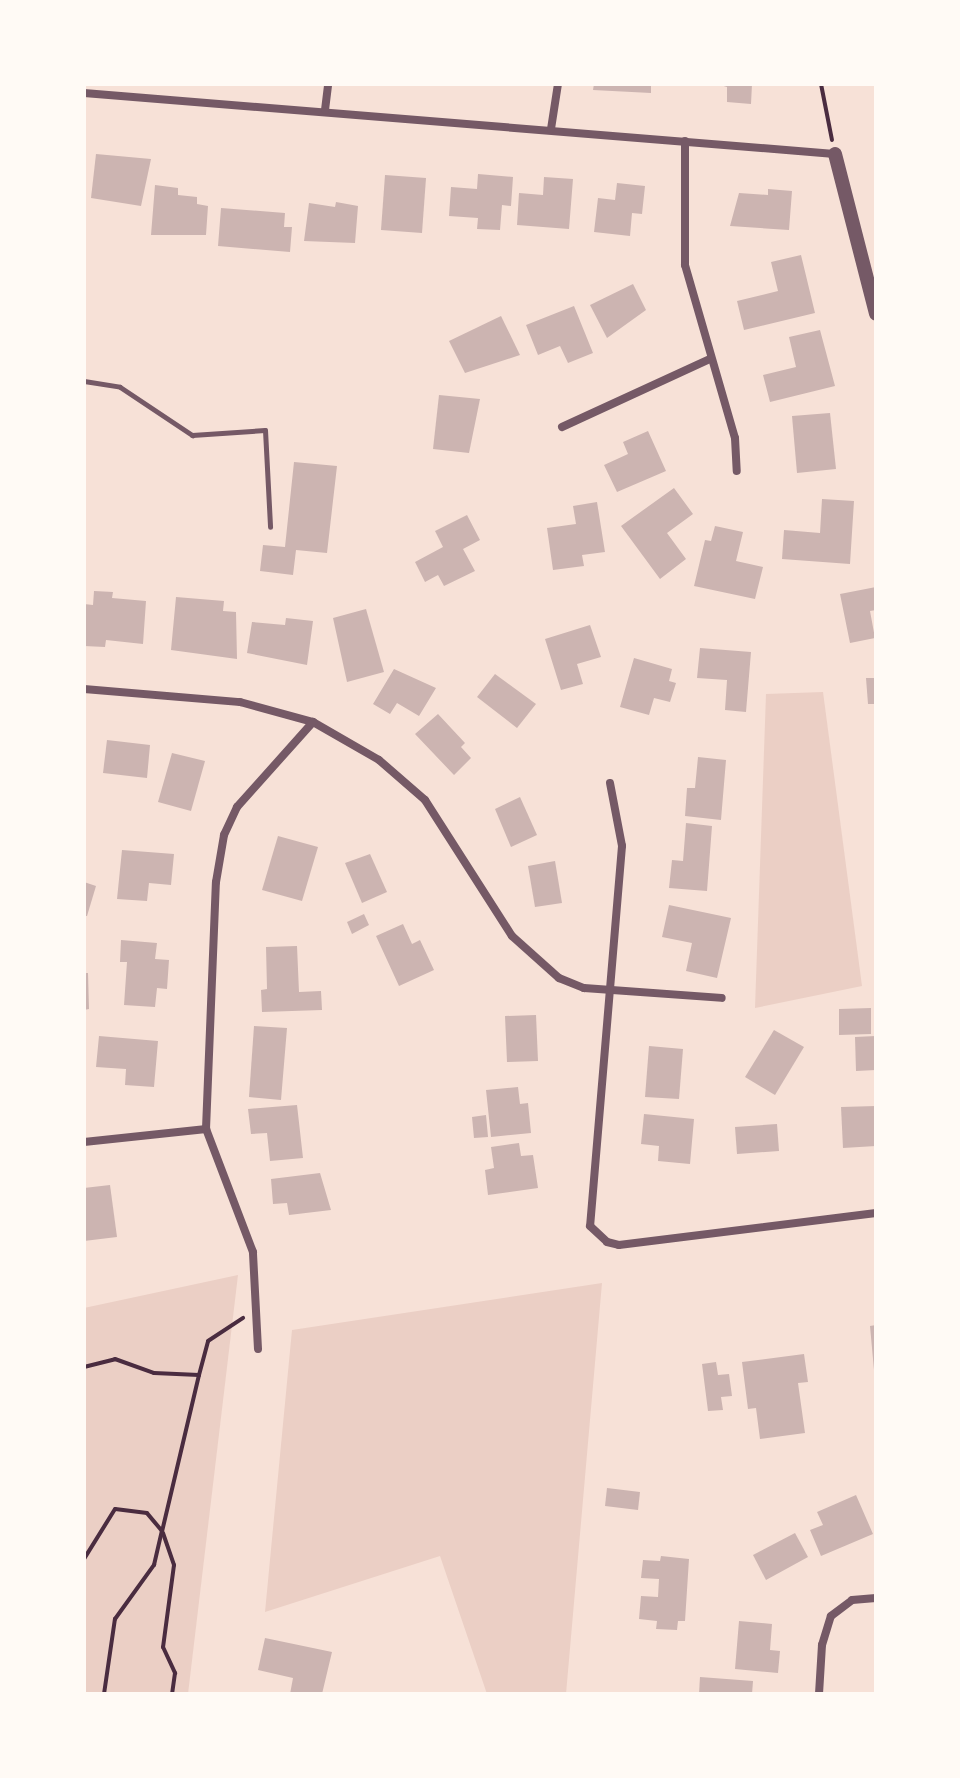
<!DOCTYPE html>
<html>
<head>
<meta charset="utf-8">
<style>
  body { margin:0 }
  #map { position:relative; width:960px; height:1778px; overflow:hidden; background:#f7e1d7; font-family:Poppins,sans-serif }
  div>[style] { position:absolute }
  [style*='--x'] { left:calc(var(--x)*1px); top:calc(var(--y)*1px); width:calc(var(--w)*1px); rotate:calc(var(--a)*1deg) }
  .green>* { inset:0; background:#ebcfc5 }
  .building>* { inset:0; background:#ccb4b1 }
  .path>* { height:4px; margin:-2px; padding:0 2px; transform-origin:2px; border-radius:2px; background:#4a2c40 }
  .service>* { height:5px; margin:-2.5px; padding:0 2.5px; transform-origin:2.5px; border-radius:2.5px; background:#755966 }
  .minor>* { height:8px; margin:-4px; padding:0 4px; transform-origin:4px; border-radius:4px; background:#755966 }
  .tertiary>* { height:14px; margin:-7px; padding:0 7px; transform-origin:7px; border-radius:7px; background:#755966 }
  span { translate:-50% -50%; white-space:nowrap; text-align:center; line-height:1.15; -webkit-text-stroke:7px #fffaf5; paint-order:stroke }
  .frame { position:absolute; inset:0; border:86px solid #fffaf5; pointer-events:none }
</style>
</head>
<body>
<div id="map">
  <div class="green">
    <div style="clip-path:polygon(823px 692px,862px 986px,755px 1008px,766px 694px)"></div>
    <div style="clip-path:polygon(238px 1275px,188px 1694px,84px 1694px,84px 1308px)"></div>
    <div style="clip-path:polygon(602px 1283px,566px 1694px,487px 1694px,440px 1556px,265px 1612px,292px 1330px)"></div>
  </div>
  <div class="building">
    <div style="clip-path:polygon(594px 84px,651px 84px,651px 93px,593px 90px)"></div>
    <div style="clip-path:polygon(717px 84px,752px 84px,751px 104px,727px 102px,727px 87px)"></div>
    <div style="clip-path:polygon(96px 154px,151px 159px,141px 206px,91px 198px)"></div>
    <div style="clip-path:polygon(478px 174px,513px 177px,511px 206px,502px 205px,500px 230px,477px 229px,478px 218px,449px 216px,451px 187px,477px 189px)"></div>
    <div style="clip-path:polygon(385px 175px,426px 178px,422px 233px,381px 230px)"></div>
    <div style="clip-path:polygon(544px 177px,573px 179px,569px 229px,517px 225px,519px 193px,543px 195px)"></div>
    <div style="clip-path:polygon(617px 183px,645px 186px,642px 214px,632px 213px,630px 236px,594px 232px,598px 198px,615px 200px)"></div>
    <div style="clip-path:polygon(155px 185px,178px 188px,178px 195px,197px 197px,197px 204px,208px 206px,206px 235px,151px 235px)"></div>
    <div style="clip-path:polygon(768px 189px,792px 191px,789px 230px,730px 226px,739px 193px,768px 195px)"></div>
    <div style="clip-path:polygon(336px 202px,358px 206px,355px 243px,304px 241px,309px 203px,335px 207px)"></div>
    <div style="clip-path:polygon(221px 208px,285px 213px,284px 227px,292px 227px,290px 252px,218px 246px)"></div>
    <div style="clip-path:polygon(801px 255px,815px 313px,744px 330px,737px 301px,778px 291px,771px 262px)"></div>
    <div style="clip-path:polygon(633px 284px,646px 310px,607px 338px,590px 305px)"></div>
    <div style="clip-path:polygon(574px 306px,593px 353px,568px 363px,560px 346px,538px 355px,526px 325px)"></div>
    <div style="clip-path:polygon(501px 316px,520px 355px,465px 373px,449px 341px)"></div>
    <div style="clip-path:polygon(820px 330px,835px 386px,770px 402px,763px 375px,796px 367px,789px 337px)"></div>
    <div style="clip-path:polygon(439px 395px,480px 399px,469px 453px,433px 449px)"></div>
    <div style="clip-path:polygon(830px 413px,836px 469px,797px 473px,792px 416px)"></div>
    <div style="clip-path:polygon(648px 431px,666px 471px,617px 492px,604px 465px,628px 454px,623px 442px)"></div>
    <div style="clip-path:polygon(294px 462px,337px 466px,327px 553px,296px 550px,293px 575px,260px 571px,263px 545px,285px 547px)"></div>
    <div style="clip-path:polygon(674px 488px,693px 514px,667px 533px,686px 559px,660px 579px,621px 526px)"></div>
    <div style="clip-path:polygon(822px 499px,854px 501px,850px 564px,782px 559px,784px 530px,820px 533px)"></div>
    <div style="clip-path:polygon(597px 502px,605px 552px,582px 555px,584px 566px,553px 570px,547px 528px,576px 524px,573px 506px)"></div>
    <div style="clip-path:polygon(467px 515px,480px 540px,463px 549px,475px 571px,444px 586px,438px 575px,425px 582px,415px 562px,443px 547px,435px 531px)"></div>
    <div style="clip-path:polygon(715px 526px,743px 532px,736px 561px,763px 567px,755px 599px,694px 586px,705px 540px,711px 541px)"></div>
    <div style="clip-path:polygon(876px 587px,876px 610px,870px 611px,875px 638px,850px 643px,840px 594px)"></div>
    <div style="clip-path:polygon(94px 591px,113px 592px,112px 598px,146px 601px,143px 644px,106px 640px,105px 647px,84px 646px,84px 604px,93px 605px)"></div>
    <div style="clip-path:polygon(176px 597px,224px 601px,223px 611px,236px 612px,237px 659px,171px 650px)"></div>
    <div style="clip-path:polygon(366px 609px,384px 672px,347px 682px,333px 618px)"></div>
    <div style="clip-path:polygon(286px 618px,313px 621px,307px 665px,247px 653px,252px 622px,285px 625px)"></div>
    <div style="clip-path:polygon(590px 625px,601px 657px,577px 664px,583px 684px,561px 690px,545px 639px)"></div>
    <div style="clip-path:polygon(700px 648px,751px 652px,746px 712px,725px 710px,727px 680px,697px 678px)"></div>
    <div style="clip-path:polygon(634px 658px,672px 669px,669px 681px,676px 683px,670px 702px,654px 698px,649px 715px,620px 707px)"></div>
    <div style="clip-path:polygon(394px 669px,436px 688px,419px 716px,397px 703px,390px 714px,373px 704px)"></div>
    <div style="clip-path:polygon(495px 674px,536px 704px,517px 728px,477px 697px)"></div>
    <div style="clip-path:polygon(866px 678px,876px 678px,876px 704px,868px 704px)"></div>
    <div style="clip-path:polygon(438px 714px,465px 743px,461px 747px,471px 758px,454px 775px,415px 734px)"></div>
    <div style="clip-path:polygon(107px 740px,150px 745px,147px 778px,103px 773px)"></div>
    <div style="clip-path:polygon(172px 753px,205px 761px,191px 811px,158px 802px)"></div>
    <div style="clip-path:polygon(698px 757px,726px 760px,721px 820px,685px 816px,687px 788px,695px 788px)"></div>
    <div style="clip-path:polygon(520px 797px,537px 835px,511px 847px,495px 809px)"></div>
    <div style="clip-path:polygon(686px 823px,712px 826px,707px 891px,669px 888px,672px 860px,683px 861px)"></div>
    <div style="clip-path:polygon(278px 836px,318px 847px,302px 901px,262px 890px)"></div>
    <div style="clip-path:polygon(122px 850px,174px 854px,171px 885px,149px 883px,147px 901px,117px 899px)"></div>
    <div style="clip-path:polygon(370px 854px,387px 892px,362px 903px,345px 863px)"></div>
    <div style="clip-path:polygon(555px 861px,562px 903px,535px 907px,528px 866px)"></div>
    <div style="clip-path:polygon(84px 882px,96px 886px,87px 916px,84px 916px)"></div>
    <div style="clip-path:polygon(669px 905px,731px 918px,717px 978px,686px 971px,692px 943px,662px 937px)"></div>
    <div style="clip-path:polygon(364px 914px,369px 925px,352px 934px,347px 922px)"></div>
    <div style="clip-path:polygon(403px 924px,412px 944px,420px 940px,434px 970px,399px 986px,376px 936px)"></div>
    <div style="clip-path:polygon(121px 940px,157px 943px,155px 959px,169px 960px,167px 989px,157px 988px,155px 1007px,124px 1005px,127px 962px,120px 962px)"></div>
    <div style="clip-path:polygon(297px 946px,299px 992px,321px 991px,322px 1010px,262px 1012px,261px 990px,267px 989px,266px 947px)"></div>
    <div style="clip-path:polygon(84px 973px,88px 973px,89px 1009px,84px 1010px)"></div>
    <div style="clip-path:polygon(871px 1008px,871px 1034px,839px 1035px,839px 1009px)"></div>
    <div style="clip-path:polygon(536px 1015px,538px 1061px,507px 1062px,505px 1016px)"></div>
    <div style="clip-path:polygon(254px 1026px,287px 1028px,281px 1100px,249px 1097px)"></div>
    <div style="clip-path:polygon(774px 1030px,804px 1047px,775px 1095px,745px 1077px)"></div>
    <div style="clip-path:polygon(99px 1036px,158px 1041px,154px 1087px,125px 1085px,126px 1069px,96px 1067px)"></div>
    <div style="clip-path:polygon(876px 1036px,876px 1070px,856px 1071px,855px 1037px)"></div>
    <div style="clip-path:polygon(649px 1046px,683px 1049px,679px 1099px,645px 1097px)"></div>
    <div style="clip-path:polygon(518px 1087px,520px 1104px,528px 1103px,531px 1133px,491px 1137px,486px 1090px)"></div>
    <div style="clip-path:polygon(297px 1105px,303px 1158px,270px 1161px,267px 1133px,251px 1134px,248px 1109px)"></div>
    <div style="clip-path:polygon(876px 1106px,876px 1146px,843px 1148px,841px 1107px)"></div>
    <div style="clip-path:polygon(644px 1114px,694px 1119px,690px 1164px,658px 1161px,659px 1146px,641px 1144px)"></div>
    <div style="clip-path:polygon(486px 1115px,488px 1137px,474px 1138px,472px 1117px)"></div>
    <div style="clip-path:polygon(777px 1124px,779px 1151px,737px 1154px,735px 1127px)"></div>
    <div style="clip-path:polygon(519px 1143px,521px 1156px,533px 1155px,538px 1188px,488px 1195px,485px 1170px,494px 1168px,491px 1147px)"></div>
    <div style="clip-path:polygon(320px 1173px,331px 1210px,289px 1215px,287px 1203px,273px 1204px,271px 1179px)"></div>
    <div style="clip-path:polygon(110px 1185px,117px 1237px,84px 1241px,84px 1188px)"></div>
    <div style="clip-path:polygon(876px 1325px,876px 1370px,874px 1370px,870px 1326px)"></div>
    <div style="clip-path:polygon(804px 1354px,808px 1382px,798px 1383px,805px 1433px,760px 1439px,756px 1408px,748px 1409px,742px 1362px)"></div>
    <div style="clip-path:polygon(716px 1362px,718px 1375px,729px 1374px,732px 1396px,721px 1397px,723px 1410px,708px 1411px,702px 1364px)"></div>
    <div style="clip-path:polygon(607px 1488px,640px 1492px,638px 1510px,605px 1506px)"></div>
    <div style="clip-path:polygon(856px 1495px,873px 1534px,821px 1556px,810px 1530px,823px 1525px,817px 1512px)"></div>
    <div style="clip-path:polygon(795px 1533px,808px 1557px,766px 1580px,753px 1555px)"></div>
    <div style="clip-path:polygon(661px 1556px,689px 1559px,685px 1621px,678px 1621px,677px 1630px,656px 1629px,657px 1621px,639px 1619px,641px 1596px,658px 1597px,659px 1579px,641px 1578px,643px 1560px,660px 1561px)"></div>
    <div style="clip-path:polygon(739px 1621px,772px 1624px,770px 1650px,780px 1651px,778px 1673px,735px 1669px)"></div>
    <div style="clip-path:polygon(265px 1638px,332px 1652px,322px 1694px,290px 1694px,293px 1678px,258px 1670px)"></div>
    <div style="clip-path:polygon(700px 1677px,753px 1681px,752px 1694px,699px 1694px)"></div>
  </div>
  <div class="path">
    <div style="--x:821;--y:84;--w:57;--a:78.9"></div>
    <div style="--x:84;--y:1367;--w:32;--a:-14"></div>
    <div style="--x:115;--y:1359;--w:41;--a:19.7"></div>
    <div style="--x:154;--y:1373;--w:45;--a:2.5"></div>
    <div style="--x:199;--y:1375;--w:160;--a:103.3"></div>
    <div style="--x:162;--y:1531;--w:23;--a:-130"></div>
    <div style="--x:147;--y:1513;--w:32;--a:-173"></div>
    <div style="--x:115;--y:1509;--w:59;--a:121.8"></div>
    <div style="--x:199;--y:1375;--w:35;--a:-75"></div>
    <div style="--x:208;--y:1341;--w:42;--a:-33.3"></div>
    <div style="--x:163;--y:1533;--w:34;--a:71"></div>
    <div style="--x:174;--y:1565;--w:83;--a:97.6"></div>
    <div style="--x:163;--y:1647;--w:29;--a:65"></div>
    <div style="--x:175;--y:1673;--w:21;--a:98"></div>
    <div style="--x:104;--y:1694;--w:76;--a:-81.7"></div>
    <div style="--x:115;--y:1619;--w:67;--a:-54.2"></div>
    <div style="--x:154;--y:1565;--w:35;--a:-77"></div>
  </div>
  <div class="service">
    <div style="--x:84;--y:381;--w:36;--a:9"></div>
    <div style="--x:120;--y:387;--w:87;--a:33.7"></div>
    <div style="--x:192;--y:435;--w:73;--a:-3.9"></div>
    <div style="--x:265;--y:430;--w:97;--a:87"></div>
  </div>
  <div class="minor">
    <div style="--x:84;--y:93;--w:753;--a:4.64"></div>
    <div style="--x:325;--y:110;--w:26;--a:-83"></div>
    <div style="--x:551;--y:129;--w:46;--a:-81.2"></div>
    <div style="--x:685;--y:141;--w:124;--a:90"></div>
    <div style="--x:685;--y:265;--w:180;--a:73.9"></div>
    <div style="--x:735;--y:438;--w:33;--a:87"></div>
    <div style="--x:562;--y:427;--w:163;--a:-24.7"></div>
    <div style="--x:84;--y:689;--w:157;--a:4.8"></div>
    <div style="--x:240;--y:702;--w:76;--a:15.3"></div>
    <div style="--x:313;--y:722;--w:76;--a:29.9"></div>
    <div style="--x:379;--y:760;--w:61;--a:41"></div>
    <div style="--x:425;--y:800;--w:161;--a:57.4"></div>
    <div style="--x:512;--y:936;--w:63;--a:41.8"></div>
    <div style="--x:559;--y:978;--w:27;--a:22"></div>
    <div style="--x:584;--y:988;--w:138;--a:4.1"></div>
    <div style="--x:610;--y:783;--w:64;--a:79.2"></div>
    <div style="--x:622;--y:846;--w:381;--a:94.8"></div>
    <div style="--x:590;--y:1226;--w:23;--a:43"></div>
    <div style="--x:607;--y:1242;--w:12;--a:14"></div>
    <div style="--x:619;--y:1245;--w:259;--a:-7.1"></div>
    <div style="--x:84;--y:1142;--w:123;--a:-6.1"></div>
    <div style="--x:258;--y:1349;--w:97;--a:-93"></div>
    <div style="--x:253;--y:1252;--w:132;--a:-110.9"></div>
    <div style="--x:206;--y:1129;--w:247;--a:-87.7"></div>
    <div style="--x:216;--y:882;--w:48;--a:-80.3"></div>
    <div style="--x:224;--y:835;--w:31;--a:-65"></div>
    <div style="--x:237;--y:807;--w:114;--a:-48.2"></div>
    <div style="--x:819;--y:1694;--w:49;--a:-86.5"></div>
    <div style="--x:822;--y:1645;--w:30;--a:-73"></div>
    <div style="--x:831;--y:1616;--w:26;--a:-37"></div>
    <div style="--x:852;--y:1600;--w:24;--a:-5"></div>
  </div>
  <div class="tertiary">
    <div style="--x:835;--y:154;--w:165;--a:75.6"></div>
  </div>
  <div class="frame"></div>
</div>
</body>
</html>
